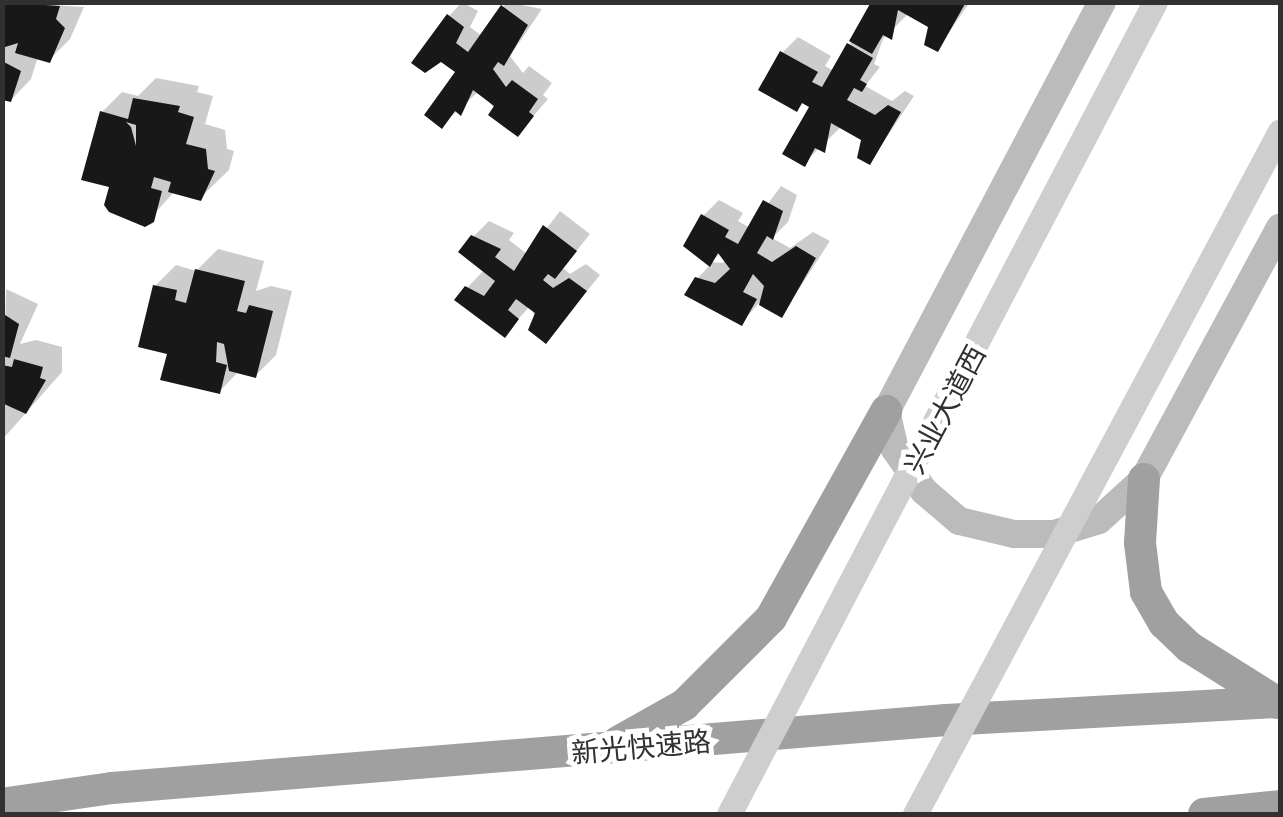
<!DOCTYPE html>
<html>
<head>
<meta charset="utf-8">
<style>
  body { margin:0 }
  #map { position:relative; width:1283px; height:817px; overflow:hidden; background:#fff; font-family:"Open Sans","Noto Sans SC",sans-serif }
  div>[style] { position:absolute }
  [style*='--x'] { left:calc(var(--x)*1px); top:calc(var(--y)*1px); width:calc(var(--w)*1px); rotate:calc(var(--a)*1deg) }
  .shadow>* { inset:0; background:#0003 }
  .building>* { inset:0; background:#181818 }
  .secondary>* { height:28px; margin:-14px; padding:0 14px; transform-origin:14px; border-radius:14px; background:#bbb }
  .trunk>* { height:32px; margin:-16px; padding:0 16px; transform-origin:16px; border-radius:16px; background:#a0a0a0 }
  .tertiary-bridge>* { height:25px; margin:-12.5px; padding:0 12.5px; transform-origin:12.5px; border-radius:12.5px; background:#cecece }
  span { translate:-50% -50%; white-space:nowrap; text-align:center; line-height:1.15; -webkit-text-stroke:10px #fff; paint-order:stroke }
  .street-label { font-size:28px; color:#313131 }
  .frame { position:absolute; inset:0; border:5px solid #313131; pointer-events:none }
</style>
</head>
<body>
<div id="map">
  <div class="shadow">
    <div style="clip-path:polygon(2px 2px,84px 7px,70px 39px,49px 60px,38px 57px,31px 79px,11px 100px,2px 97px)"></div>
    <div style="clip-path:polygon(462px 2px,478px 11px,470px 27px,482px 36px,507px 2px,542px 9px,510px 56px,523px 73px,529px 66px,552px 83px,543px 95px,548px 99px,518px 134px,479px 91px,442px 125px,458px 72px,442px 60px,426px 70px,449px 16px)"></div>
    <div style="clip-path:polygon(874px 2px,970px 2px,937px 49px,931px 25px,909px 13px,883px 39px,874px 64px,880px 67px,865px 86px,892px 101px,905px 91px,914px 96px,870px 162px,864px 138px,842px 126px,804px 163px,812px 106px,804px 101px,797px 109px,782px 53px,798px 37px,831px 56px,825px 66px,834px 71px)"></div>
    <div style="clip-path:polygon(156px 78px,199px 86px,197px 92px,213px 96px,205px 124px,225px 130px,227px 149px,234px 151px,229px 170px,200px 198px,175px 191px,145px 224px,107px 204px,112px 185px,102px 112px,122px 92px,138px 96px)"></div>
    <div style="clip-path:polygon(evenodd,781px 186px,797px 195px,788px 222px,772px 238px,790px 248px,813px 232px,830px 241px,782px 315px,760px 302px,741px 323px,697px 279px,711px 264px,703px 216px,719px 200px,743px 213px,738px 221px,750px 228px,781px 186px,721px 253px,727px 256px,723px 263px,711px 262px,721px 253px)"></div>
    <div style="clip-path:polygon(560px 211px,590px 234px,563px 268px,570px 274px,586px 264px,600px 275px,546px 341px,530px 306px,504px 335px,467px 288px,485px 269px,473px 237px,489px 221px,514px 233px,509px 240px,527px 254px)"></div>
    <div style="clip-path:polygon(218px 249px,264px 261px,256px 291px,271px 286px,292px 291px,276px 355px,256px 375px,239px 371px,220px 391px,170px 352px,155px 286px,176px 265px,196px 271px)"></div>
    <div style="clip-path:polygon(6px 289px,38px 304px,20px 344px,36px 340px,62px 347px,62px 372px,2px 440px)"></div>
  </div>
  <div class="building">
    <div style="clip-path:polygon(2px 2px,60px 6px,56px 19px,65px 28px,50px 63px,15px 53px,18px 43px,2px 48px)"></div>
    <div style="clip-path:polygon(871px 2px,966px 2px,938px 52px,924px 45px,928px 27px,898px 10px,892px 40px,883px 35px,872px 54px,849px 41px)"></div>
    <div style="clip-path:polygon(501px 5px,528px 25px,504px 66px,498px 62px,493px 69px,506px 87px,512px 80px,538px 99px,529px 112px,534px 116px,518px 137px,488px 115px,494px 106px,473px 90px,461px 116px,455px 111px,442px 129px,424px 115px,455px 72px,441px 62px,425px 73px,411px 63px,447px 14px,464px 27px,456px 43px,468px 52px)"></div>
    <div style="clip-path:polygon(847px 43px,873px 58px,860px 80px,867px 84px,862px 92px,854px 88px,847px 100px,875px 115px,888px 105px,901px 112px,870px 165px,857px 158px,861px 140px,831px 123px,825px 153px,815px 148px,805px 167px,782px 154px,809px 107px,802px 103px,797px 112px,758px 90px,780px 51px,818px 72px,812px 82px,822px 87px)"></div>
    <div style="clip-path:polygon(2px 61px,21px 71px,11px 102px,2px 100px)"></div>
    <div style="clip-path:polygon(evenodd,133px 98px,180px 106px,178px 112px,194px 117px,186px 144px,206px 149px,208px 169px,215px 171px,201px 201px,168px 192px,171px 182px,154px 177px,151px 188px,162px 191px,154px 222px,145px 227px,109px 212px,104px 205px,109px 187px,81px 180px,100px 111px,128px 119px,133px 98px,126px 122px,136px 125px,136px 146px,131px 127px,126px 122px)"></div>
    <div style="clip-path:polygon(763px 200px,783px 211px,773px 240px,767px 236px,757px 253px,772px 262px,796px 246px,816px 258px,782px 318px,759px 305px,764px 286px,753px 274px,743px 292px,757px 299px,742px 326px,684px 295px,695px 277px,715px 283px,730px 269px,718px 253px,710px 267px,683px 246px,701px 214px,729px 230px,725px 237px,738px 244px)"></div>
    <div style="clip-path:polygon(543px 225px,577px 251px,555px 279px,548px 274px,543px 280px,553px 288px,569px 278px,587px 291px,546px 344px,528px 330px,535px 313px,516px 299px,508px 310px,519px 319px,505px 338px,454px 300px,465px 286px,484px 296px,495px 281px,458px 252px,471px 235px,501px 249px,495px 257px,514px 271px)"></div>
    <div style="clip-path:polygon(195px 269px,245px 281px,237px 311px,246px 313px,249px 305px,273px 311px,256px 378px,229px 371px,224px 344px,217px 342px,216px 362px,227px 365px,220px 394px,160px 380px,167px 354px,138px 347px,153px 285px,177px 290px,175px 300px,186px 303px)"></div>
    <div style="clip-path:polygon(2px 313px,19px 324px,10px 358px,2px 356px)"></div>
    <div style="clip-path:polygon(14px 359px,43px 367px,40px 378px,46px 380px,26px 414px,2px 403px,2px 365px,12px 367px)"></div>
  </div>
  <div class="secondary">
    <div style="--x:1102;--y:2;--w:463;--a:117.8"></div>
    <div style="--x:886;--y:411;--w:39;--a:77"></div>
    <div style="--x:895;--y:449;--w:51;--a:55.4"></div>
    <div style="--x:924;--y:491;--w:46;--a:40.6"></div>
    <div style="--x:959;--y:521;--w:57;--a:13.3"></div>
    <div style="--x:1014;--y:534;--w:40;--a:0"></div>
    <div style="--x:1054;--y:534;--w:47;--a:-17.3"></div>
    <div style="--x:1099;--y:520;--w:61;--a:-42.3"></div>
    <div style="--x:1144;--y:479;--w:286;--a:-61.6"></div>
  </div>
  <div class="trunk">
    <div style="--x:1144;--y:479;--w:64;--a:93.6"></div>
    <div style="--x:1140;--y:543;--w:49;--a:83"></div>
    <div style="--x:1146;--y:592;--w:36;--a:60"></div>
    <div style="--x:1164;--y:623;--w:35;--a:44"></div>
    <div style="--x:1189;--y:647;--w:105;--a:32.2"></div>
    <div style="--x:618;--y:742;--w:76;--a:-29.3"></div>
    <div style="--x:684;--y:705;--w:123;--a:-45"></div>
    <div style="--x:771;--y:618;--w:237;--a:-60.9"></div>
    <div style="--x:2;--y:804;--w:111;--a:-8.3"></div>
    <div style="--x:112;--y:788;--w:837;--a:-4.66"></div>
    <div style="--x:946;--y:720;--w:334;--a:-3.1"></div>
    <div style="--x:1204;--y:814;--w:76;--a:-6"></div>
  </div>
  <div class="tertiary-bridge">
    <div style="--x:729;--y:814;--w:917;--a:-62.32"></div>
    <div style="--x:915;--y:814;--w:774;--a:-61.88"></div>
  </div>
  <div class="street-label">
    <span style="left:944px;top:409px;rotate:-62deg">兴业大道西</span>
    <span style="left:641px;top:746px;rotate:-5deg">新光快速路</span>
  </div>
  <div class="frame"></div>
</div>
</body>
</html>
